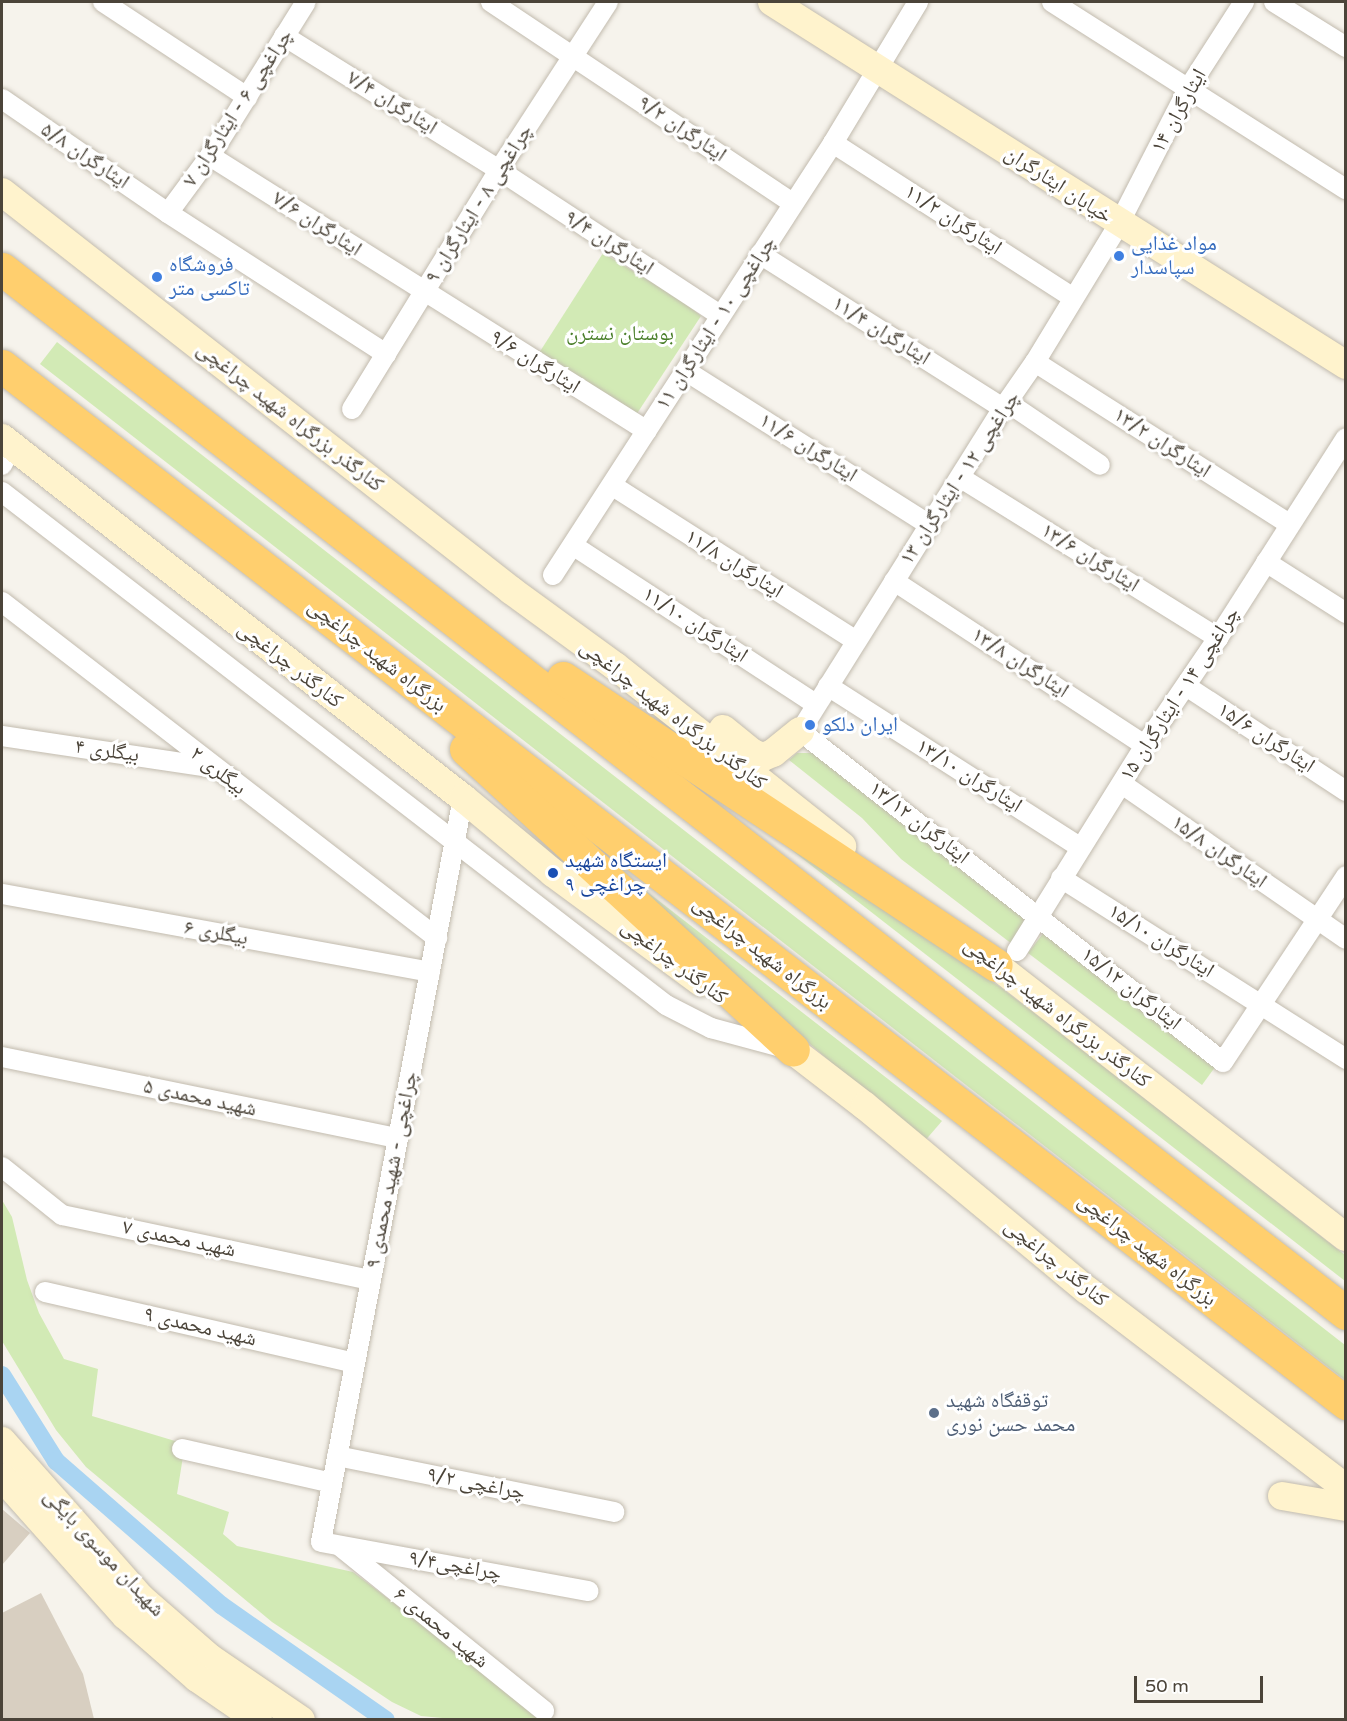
<!DOCTYPE html>
<html>
<head>
<meta charset="utf-8">
<style>
  body { margin:0 }
  #map { position:relative; width:1347px; height:1721px; overflow:hidden; background:#f6f3ec; font-family:"Varela Round","Noto Naskh Arabic",sans-serif }
  div>[style] { position:absolute }
  [style*='--x'] { left:calc(var(--x)*1px); top:calc(var(--y)*1px); width:calc(var(--w)*1px); rotate:calc(var(--a)*1deg) }
  .green>* { inset:0; background:#d2eab5 }
  .canal>* { height:18px; margin:-9px; padding:0 9px; transform-origin:9px; border-radius:9px; background:#a9d4f2 }
  .building>* { inset:0; background:#d8cfc1 }
  .roads { filter:drop-shadow(0 0 2px #c2bbae) drop-shadow(0 0 2px #c2bbae) }
  .street>* { height:20px; margin:-10px; padding:0 10px; transform-origin:10px; border-radius:10px; background:#fff }
  .secondary>* { height:28px; margin:-14px; padding:0 14px; transform-origin:14px; border-radius:14px; background:#fff3cd }
  .highway>* { height:33px; margin:-16.5px; padding:0 16.5px; transform-origin:16.5px; border-radius:16.5px; background:#ffcf6e }
  .dots>* { width:16px; height:16px; translate:-50% -50%; box-sizing:border-box; border:3px solid #fff; border-radius:50% }
  span { translate:-50% -50%; white-space:nowrap; text-align:center; line-height:1.15; -webkit-text-stroke:6px #fff; paint-order:stroke }
  .street-label { font-size:21px; color:#4b4439 }
  .shop-label { font-size:21px; color:#366cbe }
  .left { translate:0 -50%; text-align:left }
  .park-label { font-size:21px; color:#4a7f2a }
  .transit-label { font-size:21px; color:#164399 }
  .service-label { font-size:21px; color:#4e5e75 }
  .frame { position:absolute; inset:0; border:3px solid #4b4439; pointer-events:none }
  .scale { position:absolute; left:1134px; top:1676px; width:129px; height:27px; box-sizing:border-box; border:3px solid #4b4439; border-top:0; padding-left:8px; font-size:18px; line-height:21px; white-space:nowrap; color:#4b4439; -webkit-text-stroke:4px #fff; paint-order:stroke }
</style>
</head>
<body>
<div id="map">
  <div class="green">
    <div style="clip-path:polygon(603px 253px,684px 302px,701px 316px,636px 415px,539px 353px)"></div>
    <div style="clip-path:polygon(57px 342px,1345px 1345px,1345px 1380px,40px 364px)"></div>
    <div style="clip-path:polygon(797px 753px,812px 753px,831px 764px,1030px 917px,1012px 944px,901px 859px,862px 818px,789px 760px)"></div>
    <div style="clip-path:polygon(757px 823px,1000px 987px,1050px 1025px,1345px 1255px,1345px 1281px)"></div>
    <div style="clip-path:polygon(641px 887px,942px 1121px,923px 1143px,680px 930px)"></div>
    <div style="clip-path:polygon(1045px 931px,1218px 1063px,1202px 1085px,1028px 953px)"></div>
    <div style="clip-path:polygon(2px 1200px,12px 1217px,27px 1280px,39px 1313px,64px 1359px,98px 1369px,92px 1416px,185px 1444px,177px 1494px,229px 1512px,223px 1534px,237px 1546px,353px 1572px,547px 1719px,453px 1719px,421px 1716px,392px 1702px,272px 1622px,86px 1467px,56px 1430px,2px 1341px)"></div>
  </div>
  <div class="canal">
    <div style="--x:2;--y:1375;--w:102;--a:57.9"></div>
    <div style="--x:56;--y:1461;--w:219;--a:41.1"></div>
    <div style="--x:221;--y:1605;--w:201;--a:34.9"></div>
  </div>
  <div class="building">
    <div style="clip-path:polygon(2px 1509px,30px 1533px,2px 1565px)"></div>
    <div style="clip-path:polygon(41px 1593px,83px 1674px,94px 1719px,2px 1719px,2px 1613px)"></div>
  </div>
  <div class="roads">
    <div class="street">
      <div style="--x:103;--y:2;--w:173;--a:33.4"></div>
      <div style="--x:491;--y:2;--w:362;--a:33.7"></div>
      <div style="--x:1052;--y:2;--w:348;--a:32.5"></div>
      <div style="--x:1244;--y:2;--w:103;--a:122.8"></div>
      <div style="--x:1188;--y:89;--w:152;--a:117.1"></div>
      <div style="--x:1119;--y:224;--w:162;--a:121.3"></div>
      <div style="--x:1035;--y:362;--w:56;--a:124.8"></div>
      <div style="--x:1003;--y:408;--w:381;--a:122.1"></div>
      <div style="--x:800;--y:731;--w:537;--a:38.04"></div>
      <div style="--x:1223;--y:1062;--w:223;--a:-56.5"></div>
      <div style="--x:1274;--y:2;--w:85;--a:32"></div>
      <div style="--x:284;--y:36;--w:253;--a:31.9"></div>
      <div style="--x:499;--y:170;--w:264;--a:33.3"></div>
      <div style="--x:2;--y:99;--w:201;--a:34.5"></div>
      <div style="--x:168;--y:213;--w:260;--a:32.9"></div>
      <div style="--x:833;--y:143;--w:284;--a:32.8"></div>
      <div style="--x:210;--y:156;--w:516;--a:32.18"></div>
      <div style="--x:168;--y:213;--w:71;--a:-53.6"></div>
      <div style="--x:210;--y:156;--w:181;--a:-58.1"></div>
      <div style="--x:760;--y:254;--w:288;--a:32.4"></div>
      <div style="--x:1035;--y:362;--w:301;--a:32.5"></div>
      <div style="--x:686;--y:371;--w:289;--a:32.3"></div>
      <div style="--x:1007;--y:402;--w:112;--a:34.1"></div>
      <div style="--x:352;--y:409;--w:281;--a:-58.4"></div>
      <div style="--x:499;--y:170;--w:200;--a:-57"></div>
      <div style="--x:2;--y:465;--w:21;--a:-62"></div>
      <div style="--x:961;--y:478;--w:303;--a:31.9"></div>
      <div style="--x:613;--y:486;--w:288;--a:32.5"></div>
      <div style="--x:2;--y:492;--w:839;--a:37.69"></div>
      <div style="--x:666;--y:1005;--w:51;--a:27.1"></div>
      <div style="--x:711;--y:1028;--w:77;--a:15.1"></div>
      <div style="--x:574;--y:546;--w:288;--a:33.2"></div>
      <div style="--x:1266;--y:562;--w:95;--a:32.5"></div>
      <div style="--x:553;--y:575;--w:515;--a:-57.05"></div>
      <div style="--x:833;--y:143;--w:165;--a:-58.9"></div>
      <div style="--x:894;--y:581;--w:300;--a:33.2"></div>
      <div style="--x:2;--y:602;--w:550;--a:37.68"></div>
      <div style="--x:828;--y:686;--w:299;--a:32.6"></div>
      <div style="--x:1186;--y:686;--w:191;--a:33.3"></div>
      <div style="--x:2;--y:736;--w:210;--a:8.5"></div>
      <div style="--x:1122;--y:784;--w:272;--a:34.7"></div>
      <div style="--x:463;--y:798;--w:757;--a:100.81"></div>
      <div style="--x:321;--y:1542;--w:272;--a:10.4"></div>
      <div style="--x:1061;--y:878;--w:338;--a:32.4"></div>
      <div style="--x:2;--y:894;--w:435;--a:10.3"></div>
      <div style="--x:1017;--y:951;--w:243;--a:-58.1"></div>
      <div style="--x:1145;--y:745;--w:130;--a:-55.7"></div>
      <div style="--x:1218;--y:638;--w:237;--a:-57.4"></div>
      <div style="--x:2;--y:1057;--w:404;--a:11.6"></div>
      <div style="--x:2;--y:1167;--w:77;--a:38.7"></div>
      <div style="--x:62;--y:1215;--w:316;--a:11.9"></div>
      <div style="--x:45;--y:1292;--w:318;--a:12.9"></div>
      <div style="--x:182;--y:1449;--w:154;--a:12.8"></div>
      <div style="--x:337;--y:1456;--w:283;--a:11.4"></div>
      <div style="--x:341;--y:1547;--w:261;--a:38.9"></div>
    </div>
    <div class="secondary">
      <div style="--x:772;--y:2;--w:679;--a:32.31"></div>
      <div style="--x:2;--y:192;--w:648;--a:38.04"></div>
      <div style="--x:512;--y:591;--w:127;--a:36.1"></div>
      <div style="--x:615;--y:666;--w:290;--a:38.4"></div>
      <div style="--x:2;--y:438;--w:585;--a:37.99"></div>
      <div style="--x:463;--y:798;--w:117;--a:39.8"></div>
      <div style="--x:553;--y:873;--w:184;--a:36.4"></div>
      <div style="--x:723;--y:729;--w:38;--a:39"></div>
      <div style="--x:753;--y:753;--w:11;--a:22"></div>
      <div style="--x:763;--y:757;--w:11;--a:-22"></div>
      <div style="--x:773;--y:753;--w:35;--a:-39"></div>
      <div style="--x:978;--y:951;--w:466;--a:37.9"></div>
      <div style="--x:774;--y:1036;--w:115;--a:37.6"></div>
      <div style="--x:865;--y:1106;--w:288;--a:39.7"></div>
      <div style="--x:1087;--y:1290;--w:326;--a:37.4"></div>
      <div style="--x:2;--y:1441;--w:210;--a:48.5"></div>
      <div style="--x:141;--y:1598;--w:91;--a:41"></div>
      <div style="--x:210;--y:1658;--w:110;--a:34.3"></div>
      <div style="--x:2;--y:1477;--w:185;--a:48.3"></div>
      <div style="--x:125;--y:1615;--w:96;--a:41.2"></div>
      <div style="--x:197;--y:1678;--w:74;--a:34.5"></div>
      <div style="--x:1282;--y:1496;--w:65;--a:9.8"></div>
    </div>
    <div class="highway">
      <div style="--x:2;--y:269;--w:1702;--a:37.84"></div>
      <div style="--x:2;--y:366;--w:1698;--a:37.65"></div>
      <div style="--x:563;--y:678;--w:519;--a:33.54"></div>
      <div style="--x:466;--y:749;--w:444;--a:42.6"></div>
    </div>
  </div>
  <div class="dots">
    <div style="left:1119px;top:256px;background:#3f7fe0"></div>
    <div style="left:157px;top:277px;background:#3f7fe0"></div>
    <div style="left:810px;top:725px;background:#3f7fe0"></div>
    <div style="left:553px;top:873px;background:#1a4fb4"></div>
    <div style="left:934px;top:1413px;background:#5c6f8a"></div>
  </div>
  <div class="street-label">
    <span style="left:392px;top:103px;rotate:32deg">ایثارگران ۷/۴</span>
    <span style="left:238px;top:108px;rotate:-57deg">چراغچی ۶ - ایثارگران ۷</span>
    <span style="left:1179px;top:111px;rotate:-61deg">ایثارگران ۱۴</span>
    <span style="left:682px;top:129px;rotate:34deg">ایثارگران ۹/۲</span>
    <span style="left:85px;top:156px;rotate:34deg">ایثارگران ۵/۸</span>
    <span style="left:1058px;top:185px;rotate:33deg">خیابان ایثارگران</span>
    <span style="left:479px;top:204px;rotate:-58deg">چراغچی ۸ - ایثارگران ۹</span>
    <span style="left:953px;top:220px;rotate:33deg">ایثارگران ۱۱/۲</span>
    <span style="left:317px;top:224px;rotate:33deg">ایثارگران ۷/۶</span>
    <span style="left:609px;top:243px;rotate:33deg">ایثارگران ۹/۴</span>
    <span style="left:716px;top:323px;rotate:-57deg">چراغچی ۱۰ - ایثارگران ۱۱</span>
    <span style="left:881px;top:331px;rotate:32deg">ایثارگران ۱۱/۴</span>
    <span style="left:535px;top:362px;rotate:32deg">ایثارگران ۹/۶</span>
    <span style="left:290px;top:417px;rotate:38deg">کنارگذر بزرگراه شهید چراغچی</span>
    <span style="left:1162px;top:443px;rotate:33deg">ایثارگران ۱۳/۲</span>
    <span style="left:808px;top:448px;rotate:32deg">ایثارگران ۱۱/۶</span>
    <span style="left:960px;top:478px;rotate:-57deg">چراغچی ۱۲ - ایثارگران ۱۳</span>
    <span style="left:1090px;top:558px;rotate:32deg">ایثارگران ۱۳/۶</span>
    <span style="left:734px;top:564px;rotate:32deg">ایثارگران ۱۱/۸</span>
    <span style="left:695px;top:625px;rotate:33deg">ایثارگران ۱۱/۱۰</span>
    <span style="left:377px;top:656px;rotate:38deg">بزرگراه شهید چراغچی</span>
    <span style="left:1020px;top:663px;rotate:33deg">ایثارگران ۱۳/۸</span>
    <span style="left:290px;top:665px;rotate:38deg">کنارگذر چراغچی</span>
    <span style="left:1180px;top:694px;rotate:-57deg">چراغچی ۱۴ - ایثارگران ۱۵</span>
    <span style="left:673px;top:715px;rotate:38deg">کنارگذر بزرگراه شهید چراغچی</span>
    <span style="left:1266px;top:738px;rotate:33deg">ایثارگران ۱۵/۶</span>
    <span style="left:107px;top:751px;rotate:8deg">بیگلری ۴</span>
    <span style="left:218px;top:771px;rotate:38deg">بیگلری ۲</span>
    <span style="left:969px;top:776px;rotate:32deg">ایثارگران ۱۳/۱۰</span>
    <span style="left:919px;top:823px;rotate:38deg">ایثارگران ۱۳/۱۲</span>
    <span style="left:1219px;top:852px;rotate:35deg">ایثارگران ۱۵/۸</span>
    <span style="left:216px;top:933px;rotate:10deg">بیگلری ۶</span>
    <span style="left:1161px;top:941px;rotate:32deg">ایثارگران ۱۵/۱۰</span>
    <span style="left:762px;top:953px;rotate:38deg">بزرگراه شهید چراغچی</span>
    <span style="left:674px;top:962px;rotate:37deg">کنارگذر چراغچی</span>
    <span style="left:1131px;top:989px;rotate:38deg">ایثارگران ۱۵/۱۲</span>
    <span style="left:1057px;top:1013px;rotate:38deg">کنارگذر بزرگراه شهید چراغچی</span>
    <span style="left:200px;top:1098px;rotate:12deg">شهید محمدی ۵</span>
    <span style="left:392px;top:1170px;rotate:-79deg">۹ چراغچی - شهید محمدی</span>
    <span style="left:179px;top:1239px;rotate:12deg">شهید محمدی ۷</span>
    <span style="left:1147px;top:1250px;rotate:38deg">بزرگراه شهید چراغچی</span>
    <span style="left:1056px;top:1263px;rotate:39deg">کنارگذر چراغچی</span>
    <span style="left:200px;top:1327px;rotate:13deg">شهید محمدی ۹</span>
    <span style="left:476px;top:1484px;rotate:11deg">۹/۲ چراغچی</span>
    <span style="left:104px;top:1553px;rotate:47deg">شهیدان موسوی بایگی</span>
    <span style="left:455px;top:1566px;rotate:10deg">۹/۴چراغچی</span>
    <span style="left:441px;top:1628px;rotate:39deg">شهید محمدی ۶</span>
  </div>
  <div class="shop-label">
    <span class="left" style="left:1131px;top:256px">مواد غذایی<br>سپاسدار</span>
    <span class="left" style="left:169px;top:277px">فروشگاه<br>تاکسی متر</span>
    <span class="left" style="left:822px;top:725px">ایران دلکو</span>
  </div>
  <div class="park-label">
    <span style="left:620px;top:334px">بوستان نسترن</span>
  </div>
  <div class="transit-label">
    <span class="left" style="left:565px;top:873px">ایستگاه شهید<br>چراغچی ۹</span>
  </div>
  <div class="service-label">
    <span class="left" style="left:946px;top:1413px">توقفگاه شهید<br>محمد حسن نوری</span>
  </div>
  <div class="frame"></div>
  <div class="scale">50 m</div>
</div>
</body>
</html>
